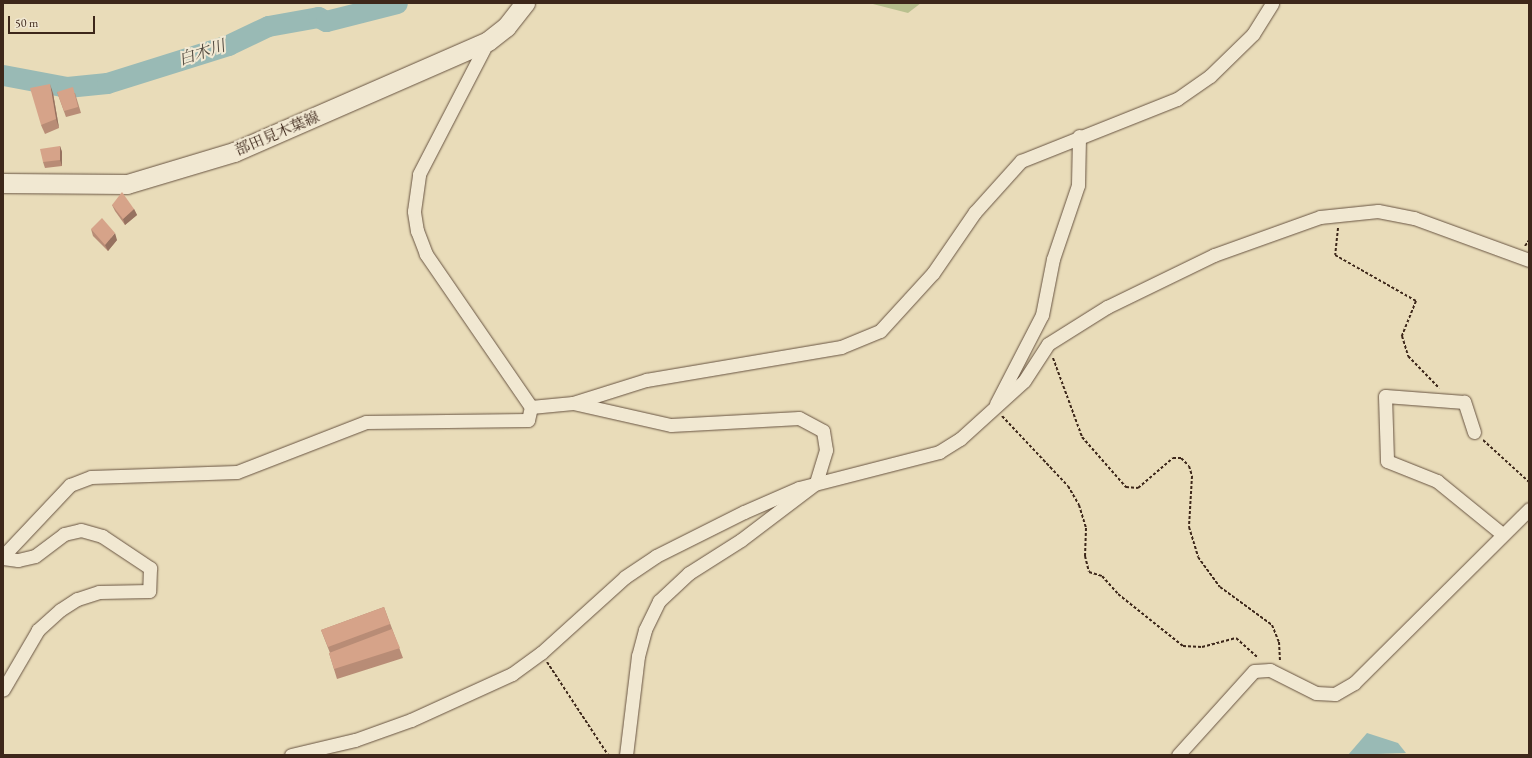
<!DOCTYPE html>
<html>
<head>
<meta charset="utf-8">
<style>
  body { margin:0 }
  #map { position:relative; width:1532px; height:758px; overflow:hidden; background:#e9dcb9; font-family:"EB Garamond","Noto Serif JP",serif }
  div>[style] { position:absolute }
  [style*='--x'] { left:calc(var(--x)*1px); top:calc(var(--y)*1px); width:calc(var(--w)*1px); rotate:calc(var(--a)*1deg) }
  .green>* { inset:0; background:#b8c08e }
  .water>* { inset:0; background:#99bab5 }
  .river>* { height:21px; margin:-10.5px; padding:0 10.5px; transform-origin:10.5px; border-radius:10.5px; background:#99bab5 }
  .path>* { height:2px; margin-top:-1px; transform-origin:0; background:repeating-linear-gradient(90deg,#3d271a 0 3px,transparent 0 5px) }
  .roads { filter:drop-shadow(0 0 1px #685442) drop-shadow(0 0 1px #685442) }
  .street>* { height:13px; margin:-6.5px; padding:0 6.5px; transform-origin:6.5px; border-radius:6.5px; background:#f1e8d2 }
  .secondary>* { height:19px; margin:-9.5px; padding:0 9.5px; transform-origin:9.5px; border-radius:9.5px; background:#f1e8d2 }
  .wall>* { inset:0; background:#b88c76 }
  .shaded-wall>* { inset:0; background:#967260 }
  .building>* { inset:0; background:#d6a389 }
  span { translate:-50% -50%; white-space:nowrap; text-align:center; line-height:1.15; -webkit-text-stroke:4px #f1e8d2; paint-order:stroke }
  .street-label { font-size:15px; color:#3d271a }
  .water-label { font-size:16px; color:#544c41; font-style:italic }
  .frame { position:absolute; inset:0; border:4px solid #3d271a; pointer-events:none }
  .scale { position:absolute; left:8px; top:16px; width:87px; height:18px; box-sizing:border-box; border:2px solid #3d271a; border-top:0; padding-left:5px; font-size:12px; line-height:14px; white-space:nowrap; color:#3d271a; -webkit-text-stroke:3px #f1e8d2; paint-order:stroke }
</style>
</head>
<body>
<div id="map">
  <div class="green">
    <div style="clip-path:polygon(869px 3px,921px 3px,908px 13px)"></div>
  </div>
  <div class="water">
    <div style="clip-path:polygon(1367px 733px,1398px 743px,1406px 753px,1348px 755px)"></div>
  </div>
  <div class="river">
    <div style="--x:3;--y:75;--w:65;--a:10.6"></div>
    <div style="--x:67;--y:87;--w:40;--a:-5.7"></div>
    <div style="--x:107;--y:83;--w:127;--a:-17.4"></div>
    <div style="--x:228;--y:45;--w:44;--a:-25.4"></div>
    <div style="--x:268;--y:26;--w:51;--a:-10.2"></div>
    <div style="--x:318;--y:17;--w:9;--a:27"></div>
    <div style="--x:326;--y:21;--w:73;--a:-14.2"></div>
  </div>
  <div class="path">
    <div style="--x:1338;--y:228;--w:27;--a:96"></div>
    <div style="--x:1335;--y:255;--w:93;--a:29.6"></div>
    <div style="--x:1416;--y:301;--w:38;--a:112"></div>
    <div style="--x:1402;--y:336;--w:21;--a:73"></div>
    <div style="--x:1408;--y:356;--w:45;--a:45.9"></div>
    <div style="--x:1525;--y:246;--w:7;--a:-56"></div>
    <div style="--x:1053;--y:358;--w:84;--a:69.8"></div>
    <div style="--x:1082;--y:437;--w:67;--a:48.7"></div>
    <div style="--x:1126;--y:487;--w:12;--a:5"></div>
    <div style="--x:1138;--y:488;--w:46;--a:-40.6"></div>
    <div style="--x:1173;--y:458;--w:8;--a:0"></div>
    <div style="--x:1181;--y:458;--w:11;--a:45"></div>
    <div style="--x:1189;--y:466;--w:10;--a:73"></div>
    <div style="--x:1192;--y:476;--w:51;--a:93.4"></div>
    <div style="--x:1189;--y:527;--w:31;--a:73"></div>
    <div style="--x:1198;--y:557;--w:37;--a:54"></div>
    <div style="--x:1220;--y:587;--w:64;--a:36.2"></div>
    <div style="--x:1272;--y:625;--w:18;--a:68"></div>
    <div style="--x:1279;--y:642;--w:20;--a:87"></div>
    <div style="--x:1002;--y:416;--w:96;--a:46.7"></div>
    <div style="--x:1068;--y:486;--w:22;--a:60"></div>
    <div style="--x:1079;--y:505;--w:24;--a:73"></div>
    <div style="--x:1086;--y:528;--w:28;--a:92"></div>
    <div style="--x:1085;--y:556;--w:16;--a:76"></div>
    <div style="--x:1089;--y:572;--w:14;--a:17"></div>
    <div style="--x:1102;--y:576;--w:24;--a:48"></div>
    <div style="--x:1118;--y:594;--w:83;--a:38.7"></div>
    <div style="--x:1183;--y:646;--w:19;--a:3"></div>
    <div style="--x:1202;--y:647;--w:35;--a:-15"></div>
    <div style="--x:1236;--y:638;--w:30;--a:42"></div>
    <div style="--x:1483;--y:440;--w:62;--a:42.4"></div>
    <div style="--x:547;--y:662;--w:111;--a:56.7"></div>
  </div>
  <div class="roads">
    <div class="street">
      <div style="--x:573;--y:403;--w:100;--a:12.7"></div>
      <div style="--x:671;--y:425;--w:128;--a:-3.1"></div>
      <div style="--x:799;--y:418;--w:27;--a:28"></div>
      <div style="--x:823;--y:431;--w:19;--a:81"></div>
      <div style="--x:826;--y:450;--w:34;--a:107"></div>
      <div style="--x:816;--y:483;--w:94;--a:142.8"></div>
      <div style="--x:741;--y:540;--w:62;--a:147.6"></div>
      <div style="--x:689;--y:573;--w:41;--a:137"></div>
      <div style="--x:659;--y:601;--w:32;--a:116"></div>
      <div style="--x:645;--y:630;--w:27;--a:105"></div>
      <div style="--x:638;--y:656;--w:100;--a:96.9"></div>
      <div style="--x:996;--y:404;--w:100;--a:-62.7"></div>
      <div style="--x:1042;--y:315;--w:57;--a:-78.9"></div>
      <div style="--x:1053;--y:259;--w:78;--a:-71.3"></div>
      <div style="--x:1078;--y:185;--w:49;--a:-88.8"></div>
      <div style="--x:531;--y:407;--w:42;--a:-5.4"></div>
      <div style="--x:573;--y:403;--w:77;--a:-17.5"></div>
      <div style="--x:646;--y:380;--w:198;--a:-9.6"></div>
      <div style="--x:841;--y:347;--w:42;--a:-22.3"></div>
      <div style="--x:880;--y:331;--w:79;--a:-47.6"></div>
      <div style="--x:933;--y:273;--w:74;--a:-55.5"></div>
      <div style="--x:975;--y:212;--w:69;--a:-48"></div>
      <div style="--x:1021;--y:161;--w:168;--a:-21.7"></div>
      <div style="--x:1177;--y:99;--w:40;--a:-34.9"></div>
      <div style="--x:1210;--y:76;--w:60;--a:-44.3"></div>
      <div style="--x:1253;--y:34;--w:36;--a:-58"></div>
      <div style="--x:1474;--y:432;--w:32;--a:-108"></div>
      <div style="--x:1464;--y:402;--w:79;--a:-175.7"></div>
      <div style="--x:1385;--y:396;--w:65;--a:88.2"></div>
      <div style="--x:1387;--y:461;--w:54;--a:21.8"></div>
      <div style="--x:1437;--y:481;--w:82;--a:39.1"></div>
      <div style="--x:3;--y:556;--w:98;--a:-46.7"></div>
      <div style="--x:70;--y:485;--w:22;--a:-21"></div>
      <div style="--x:91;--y:477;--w:146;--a:-2"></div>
      <div style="--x:237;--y:472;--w:138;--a:-21.2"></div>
      <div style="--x:366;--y:422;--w:162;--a:-0.7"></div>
      <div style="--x:528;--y:420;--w:13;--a:-77"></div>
      <div style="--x:531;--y:407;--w:186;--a:-124.5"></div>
      <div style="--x:426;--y:254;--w:25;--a:-111"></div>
      <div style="--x:417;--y:231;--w:20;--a:-99"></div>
      <div style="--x:414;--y:211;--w:37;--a:-82"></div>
      <div style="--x:419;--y:174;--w:150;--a:-62.6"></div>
      <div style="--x:3;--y:558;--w:15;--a:8"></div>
      <div style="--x:18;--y:560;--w:17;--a:-13"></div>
      <div style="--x:35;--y:556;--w:36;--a:-37"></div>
      <div style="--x:64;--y:534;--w:17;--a:-13"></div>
      <div style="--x:81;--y:530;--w:22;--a:16"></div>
      <div style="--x:102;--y:536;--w:58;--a:33.7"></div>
      <div style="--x:150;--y:568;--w:23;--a:92"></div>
      <div style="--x:149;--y:591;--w:50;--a:178.9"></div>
      <div style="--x:99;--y:592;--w:23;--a:162"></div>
      <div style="--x:77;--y:599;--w:20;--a:147"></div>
      <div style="--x:60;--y:610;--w:30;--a:138"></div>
      <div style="--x:38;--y:630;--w:69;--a:120.3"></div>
      <div style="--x:291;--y:755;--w:66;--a:-13.2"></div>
      <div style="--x:355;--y:740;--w:59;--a:-19.7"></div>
      <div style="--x:411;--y:720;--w:111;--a:-24.5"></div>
      <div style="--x:512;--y:674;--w:36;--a:-36"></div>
      <div style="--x:541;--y:653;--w:113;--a:-42.1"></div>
      <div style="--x:625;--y:577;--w:37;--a:-34"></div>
      <div style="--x:656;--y:556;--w:98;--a:-26.6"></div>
      <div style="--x:744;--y:512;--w:60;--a:-23.6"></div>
      <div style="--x:799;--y:488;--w:145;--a:-14.4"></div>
      <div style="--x:939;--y:452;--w:25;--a:-32"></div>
      <div style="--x:960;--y:439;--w:86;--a:-42.2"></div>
      <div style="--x:1024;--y:381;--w:44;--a:-57"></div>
      <div style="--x:1048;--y:344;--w:70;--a:-32.1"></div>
      <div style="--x:1107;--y:307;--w:119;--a:-25.9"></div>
      <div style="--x:1214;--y:255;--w:113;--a:-19.7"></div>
      <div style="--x:1320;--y:217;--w:58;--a:-5.9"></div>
      <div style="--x:1378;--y:211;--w:37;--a:11"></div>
      <div style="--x:1414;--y:218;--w:122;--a:20.1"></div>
      <div style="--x:1178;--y:755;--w:113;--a:-47.9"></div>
      <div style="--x:1254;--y:671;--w:16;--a:-4"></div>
      <div style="--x:1270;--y:670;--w:51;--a:26.6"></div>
      <div style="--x:1316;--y:693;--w:19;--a:3"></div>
      <div style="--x:1335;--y:694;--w:22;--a:-30"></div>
      <div style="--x:1354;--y:683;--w:247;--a:-44.8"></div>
    </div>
    <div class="secondary">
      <div style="--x:3;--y:183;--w:124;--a:0.5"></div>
      <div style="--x:127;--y:184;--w:112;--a:-16.7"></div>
      <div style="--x:234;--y:152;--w:277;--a:-23.6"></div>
      <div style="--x:488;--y:41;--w:23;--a:-38"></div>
      <div style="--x:506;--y:27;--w:31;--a:-52"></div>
    </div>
  </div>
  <div class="wall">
    <div style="clip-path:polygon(57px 92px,75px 93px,81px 113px,66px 117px)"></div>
    <div style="clip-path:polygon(53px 93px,59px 128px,45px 134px,41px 125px)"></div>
    <div style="clip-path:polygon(60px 146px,62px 152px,62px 166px,45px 168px,43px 162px)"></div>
    <div style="clip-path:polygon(112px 205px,134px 209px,137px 215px,125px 225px,115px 211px)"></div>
    <div style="clip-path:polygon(91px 229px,117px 240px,108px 251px,93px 236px)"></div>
    <div style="clip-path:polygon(384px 607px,403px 658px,337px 679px,329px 653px,330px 653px,321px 630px)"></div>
  </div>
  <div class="shaded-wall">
    <div style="clip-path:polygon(50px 84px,53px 93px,59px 128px,56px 119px)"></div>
    <div style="clip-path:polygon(60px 146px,62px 152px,62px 166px,60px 160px)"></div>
    <div style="clip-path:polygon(134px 209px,137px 215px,125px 225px,123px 219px)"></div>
    <div style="clip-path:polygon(115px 233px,117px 240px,108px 251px,105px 245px)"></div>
  </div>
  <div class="building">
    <div style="clip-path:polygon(50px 84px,56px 119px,41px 125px,30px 88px)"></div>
    <div style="clip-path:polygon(73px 87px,78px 107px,64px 111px,57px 92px)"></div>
    <div style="clip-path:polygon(60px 146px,60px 160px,43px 162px,40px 149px)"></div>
    <div style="clip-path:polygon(122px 192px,134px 209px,123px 219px,112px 205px)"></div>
    <div style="clip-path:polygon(102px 218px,115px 233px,105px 245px,91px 229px)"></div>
    <div style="clip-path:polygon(384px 607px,390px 624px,328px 647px,321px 630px)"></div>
    <div style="clip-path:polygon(392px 629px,400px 648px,334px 669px,329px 653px)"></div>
  </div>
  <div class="street-label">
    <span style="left:277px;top:133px;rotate:-23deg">部田見木葉線</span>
  </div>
  <div class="water-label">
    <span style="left:202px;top:53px;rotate:-18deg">白木川</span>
  </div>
  <div class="frame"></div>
  <div class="scale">50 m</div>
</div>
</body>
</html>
